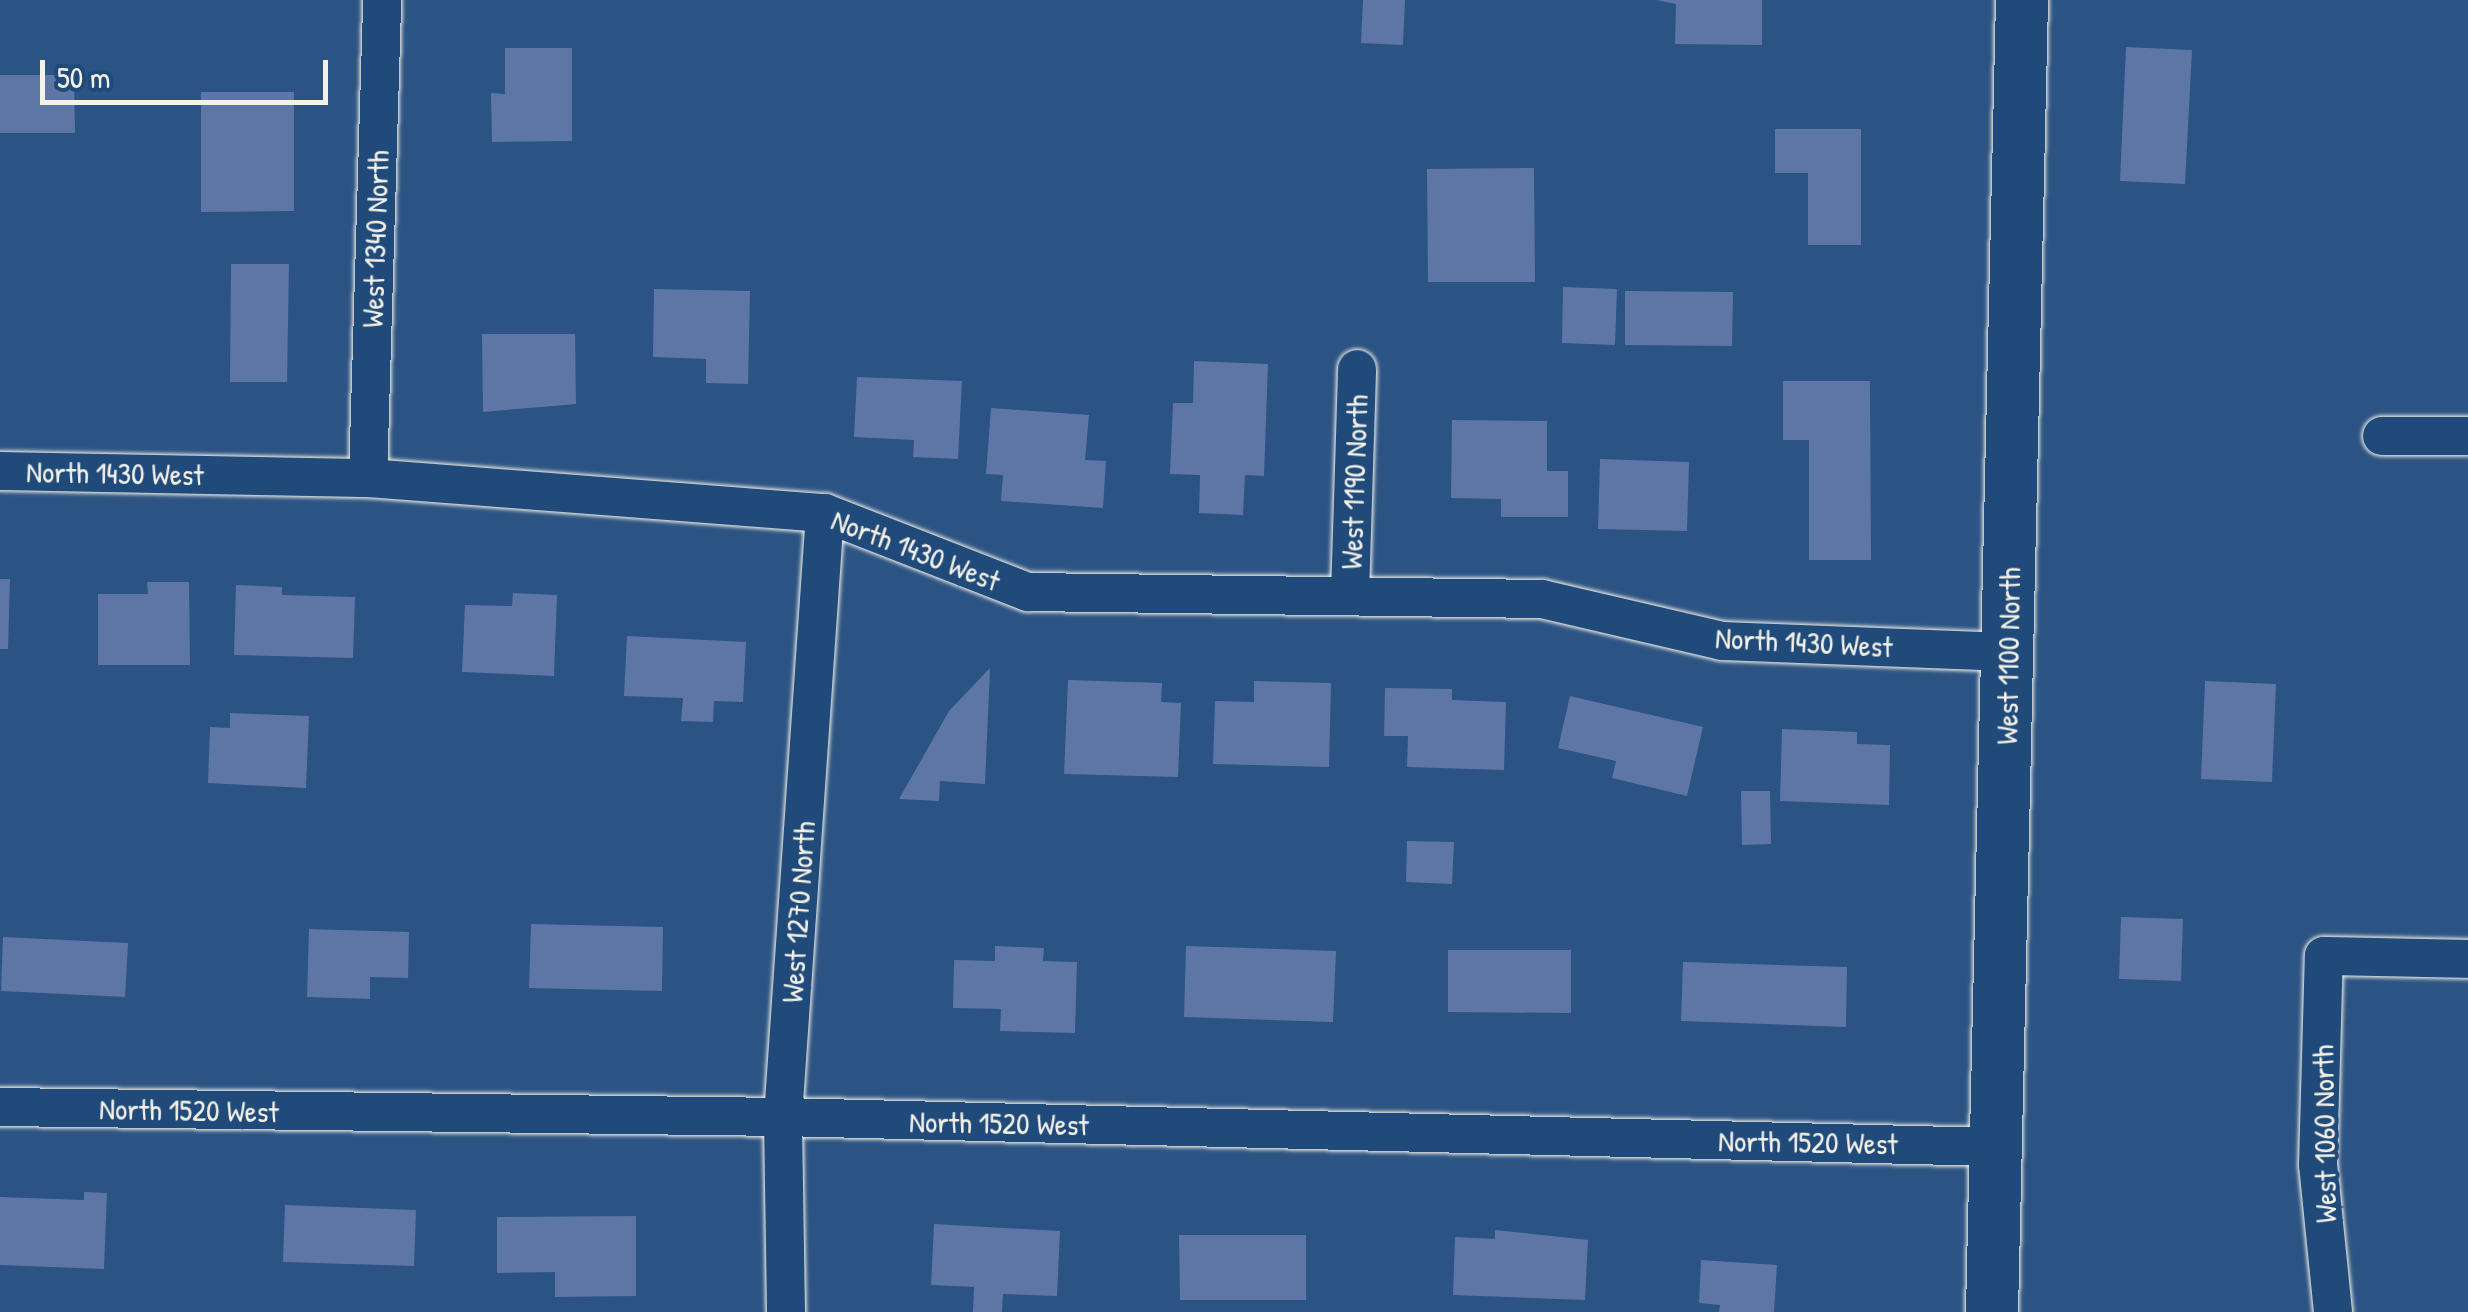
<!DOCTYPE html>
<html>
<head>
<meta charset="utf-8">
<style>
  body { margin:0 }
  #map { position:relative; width:2468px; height:1312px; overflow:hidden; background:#2b5383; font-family:"Patrick Hand",sans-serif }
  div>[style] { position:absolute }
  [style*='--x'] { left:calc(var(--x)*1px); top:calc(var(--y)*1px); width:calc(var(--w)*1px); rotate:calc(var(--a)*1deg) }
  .building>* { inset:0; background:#5d76a6 }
  .roads { filter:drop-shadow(0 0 2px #f4f1e8) drop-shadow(0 0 2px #f4f1e8) }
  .minor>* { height:38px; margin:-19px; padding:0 19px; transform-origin:19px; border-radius:19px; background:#1f4a7a }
  .secondary>* { height:52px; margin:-26px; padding:0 26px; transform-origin:26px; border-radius:26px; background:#1f4a7a }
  span { translate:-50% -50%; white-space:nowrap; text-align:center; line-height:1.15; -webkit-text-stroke:8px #1f4a7a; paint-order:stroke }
  .street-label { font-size:30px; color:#f4f1e8 }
  .scale { position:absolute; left:40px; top:60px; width:288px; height:45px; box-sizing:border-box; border:5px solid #f4f1e8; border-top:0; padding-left:12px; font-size:30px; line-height:35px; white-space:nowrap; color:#f4f1e8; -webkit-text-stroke:8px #1f4a7a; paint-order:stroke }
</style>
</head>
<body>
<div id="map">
  <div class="building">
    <div style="clip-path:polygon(1363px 0,1405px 0,1403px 45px,1361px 43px)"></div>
    <div style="clip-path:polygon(1656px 0,1762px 0,1762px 45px,1675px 44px,1676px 4px)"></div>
    <div style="clip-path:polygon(2126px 47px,2192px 50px,2185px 184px,2120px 181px)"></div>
    <div style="clip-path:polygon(505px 48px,572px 48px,572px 141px,492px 142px,491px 93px,505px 94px)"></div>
    <div style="clip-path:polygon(0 75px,74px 75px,75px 133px,0 133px)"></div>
    <div style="clip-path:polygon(201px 92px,294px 92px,294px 211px,201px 212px)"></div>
    <div style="clip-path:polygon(1775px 129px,1861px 129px,1861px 245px,1808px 245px,1808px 173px,1775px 173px)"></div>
    <div style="clip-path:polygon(1534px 168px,1535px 282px,1428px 282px,1427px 169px)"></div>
    <div style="clip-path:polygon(231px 264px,289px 264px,287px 382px,230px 382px)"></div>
    <div style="clip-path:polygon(1563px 287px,1617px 289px,1615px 345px,1562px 343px)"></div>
    <div style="clip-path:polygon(654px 289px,750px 291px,748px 384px,706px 383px,706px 359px,653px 357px)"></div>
    <div style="clip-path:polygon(1625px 291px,1733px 292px,1732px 346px,1625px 345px)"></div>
    <div style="clip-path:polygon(482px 334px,575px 334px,576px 404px,483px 412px)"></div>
    <div style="clip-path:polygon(1194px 361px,1268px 364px,1264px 476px,1245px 475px,1243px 515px,1199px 513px,1200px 475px,1170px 474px,1173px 403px,1193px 403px)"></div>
    <div style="clip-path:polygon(857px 377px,962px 381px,958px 459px,913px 457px,914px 440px,854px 437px)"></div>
    <div style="clip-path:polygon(1783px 381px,1870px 381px,1871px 560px,1809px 560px,1809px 440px,1783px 440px)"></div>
    <div style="clip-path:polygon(991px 408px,1089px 415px,1085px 460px,1106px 461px,1103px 508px,1001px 501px,1003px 475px,986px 474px)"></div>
    <div style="clip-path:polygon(1452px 420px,1547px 421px,1547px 471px,1568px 471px,1568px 517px,1501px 517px,1501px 499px,1451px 498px)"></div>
    <div style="clip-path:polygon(1600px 459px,1689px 462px,1687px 531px,1598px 529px)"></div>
    <div style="clip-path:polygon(0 579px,10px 579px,8px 649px,0 649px)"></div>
    <div style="clip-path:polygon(147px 582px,189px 582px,190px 665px,98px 665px,98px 594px,148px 594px)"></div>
    <div style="clip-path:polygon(236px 585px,282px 587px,282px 595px,355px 597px,353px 658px,234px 655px)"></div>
    <div style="clip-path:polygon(513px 593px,557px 595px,554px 676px,462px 672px,465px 605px,512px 606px)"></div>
    <div style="clip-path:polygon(627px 636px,746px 642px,743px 702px,714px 701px,713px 722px,681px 721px,683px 698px,624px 696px)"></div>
    <div style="clip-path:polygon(990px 668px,985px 784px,940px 781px,939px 801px,899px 799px,949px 711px)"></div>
    <div style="clip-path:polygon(1068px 680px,1162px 683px,1161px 702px,1181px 703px,1178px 777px,1064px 774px)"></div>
    <div style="clip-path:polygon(1254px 681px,1331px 683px,1329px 767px,1213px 764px,1215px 701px,1254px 702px)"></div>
    <div style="clip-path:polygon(2205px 681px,2276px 684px,2272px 782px,2201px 779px)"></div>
    <div style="clip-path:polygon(1385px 688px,1452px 689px,1452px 700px,1506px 702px,1504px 770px,1407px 767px,1408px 736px,1384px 736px)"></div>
    <div style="clip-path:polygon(1570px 696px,1703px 727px,1687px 796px,1612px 778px,1616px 761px,1558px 748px)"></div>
    <div style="clip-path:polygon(230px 713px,309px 716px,306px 788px,208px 783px,210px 727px,230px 728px)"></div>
    <div style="clip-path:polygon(1782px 729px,1857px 732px,1857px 744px,1890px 745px,1889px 805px,1780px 801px)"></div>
    <div style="clip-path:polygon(1741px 791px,1770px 791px,1771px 844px,1742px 845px)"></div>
    <div style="clip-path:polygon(1407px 841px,1454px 842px,1452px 884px,1406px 882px)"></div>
    <div style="clip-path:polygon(2121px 917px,2183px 919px,2181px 981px,2119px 979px)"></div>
    <div style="clip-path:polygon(531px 924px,663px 927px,662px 991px,529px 988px)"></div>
    <div style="clip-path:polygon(309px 929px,409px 932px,408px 978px,370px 977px,370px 999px,307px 997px)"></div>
    <div style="clip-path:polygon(3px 937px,128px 943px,125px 997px,1px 991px)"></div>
    <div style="clip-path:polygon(995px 946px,1044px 948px,1043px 961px,1077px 962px,1075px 1033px,1000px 1031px,1001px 1009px,953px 1008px,954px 960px,995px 961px)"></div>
    <div style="clip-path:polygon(1186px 946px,1336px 951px,1333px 1022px,1184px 1017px)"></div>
    <div style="clip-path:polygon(1448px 950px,1571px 950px,1571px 1013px,1448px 1012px)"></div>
    <div style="clip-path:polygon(1683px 962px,1847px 967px,1846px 1027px,1681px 1021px)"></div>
    <div style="clip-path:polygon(84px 1192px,107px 1193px,104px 1269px,0 1265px,0 1197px,84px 1200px)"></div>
    <div style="clip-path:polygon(285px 1205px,416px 1210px,414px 1266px,283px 1262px)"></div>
    <div style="clip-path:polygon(636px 1216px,636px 1296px,555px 1297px,555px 1272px,497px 1273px,497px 1217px)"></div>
    <div style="clip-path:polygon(934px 1224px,1060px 1231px,1057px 1296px,1003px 1294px,1002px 1312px,973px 1312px,974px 1287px,931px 1285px)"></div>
    <div style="clip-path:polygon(1495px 1230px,1588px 1240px,1585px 1300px,1453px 1295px,1455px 1237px,1495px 1239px)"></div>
    <div style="clip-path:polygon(1179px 1235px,1306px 1235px,1306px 1300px,1180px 1300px)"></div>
    <div style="clip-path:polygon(1701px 1260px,1777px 1265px,1774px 1312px,1719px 1312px,1720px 1305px,1699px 1303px)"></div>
  </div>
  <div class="roads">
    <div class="minor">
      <div style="--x:2382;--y:436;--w:86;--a:0"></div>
      <div style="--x:0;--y:471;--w:368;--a:1.1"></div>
      <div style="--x:368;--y:478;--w:458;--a:4.4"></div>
      <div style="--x:825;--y:513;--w:218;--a:21.3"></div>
      <div style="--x:1028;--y:592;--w:514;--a:0.78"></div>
      <div style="--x:1542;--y:599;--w:185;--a:13.1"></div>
      <div style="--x:1722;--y:641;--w:286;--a:2.2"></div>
      <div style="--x:368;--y:478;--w:478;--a:-88.3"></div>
      <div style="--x:1350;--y:595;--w:226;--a:-88.2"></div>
      <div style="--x:0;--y:1107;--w:783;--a:0.73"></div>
      <div style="--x:783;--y:1117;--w:1214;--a:1.42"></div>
      <div style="--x:786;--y:1312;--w:195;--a:-90.9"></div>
      <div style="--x:783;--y:1117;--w:605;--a:-86.02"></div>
      <div style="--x:2333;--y:1312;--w:148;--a:-95.8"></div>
      <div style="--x:2318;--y:1165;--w:209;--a:-88.4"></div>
      <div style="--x:2324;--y:956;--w:144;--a:1.2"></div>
    </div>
    <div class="secondary">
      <div style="--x:1992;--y:1312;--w:1312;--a:-88.69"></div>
    </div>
  </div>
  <div class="street-label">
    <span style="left:375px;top:239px;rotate:-88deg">West 1340 North</span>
    <span style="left:115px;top:473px;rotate:1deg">North 1430 West</span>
    <span style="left:1354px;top:482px;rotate:-88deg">West 1190 North</span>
    <span style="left:916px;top:550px;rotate:21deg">North 1430 West</span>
    <span style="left:1804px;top:642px;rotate:3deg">North 1430 West</span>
    <span style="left:2008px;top:656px;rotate:-89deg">West 1100 North</span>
    <span style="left:798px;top:912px;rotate:-86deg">West 1270 North</span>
    <span style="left:189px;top:1110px;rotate:1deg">North 1520 West</span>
    <span style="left:999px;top:1123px;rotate:1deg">North 1520 West</span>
    <span style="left:2324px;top:1134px;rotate:-91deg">West 1060 North</span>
    <span style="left:1808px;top:1142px;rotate:1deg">North 1520 West</span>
  </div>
  <div class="scale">50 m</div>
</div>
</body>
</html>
